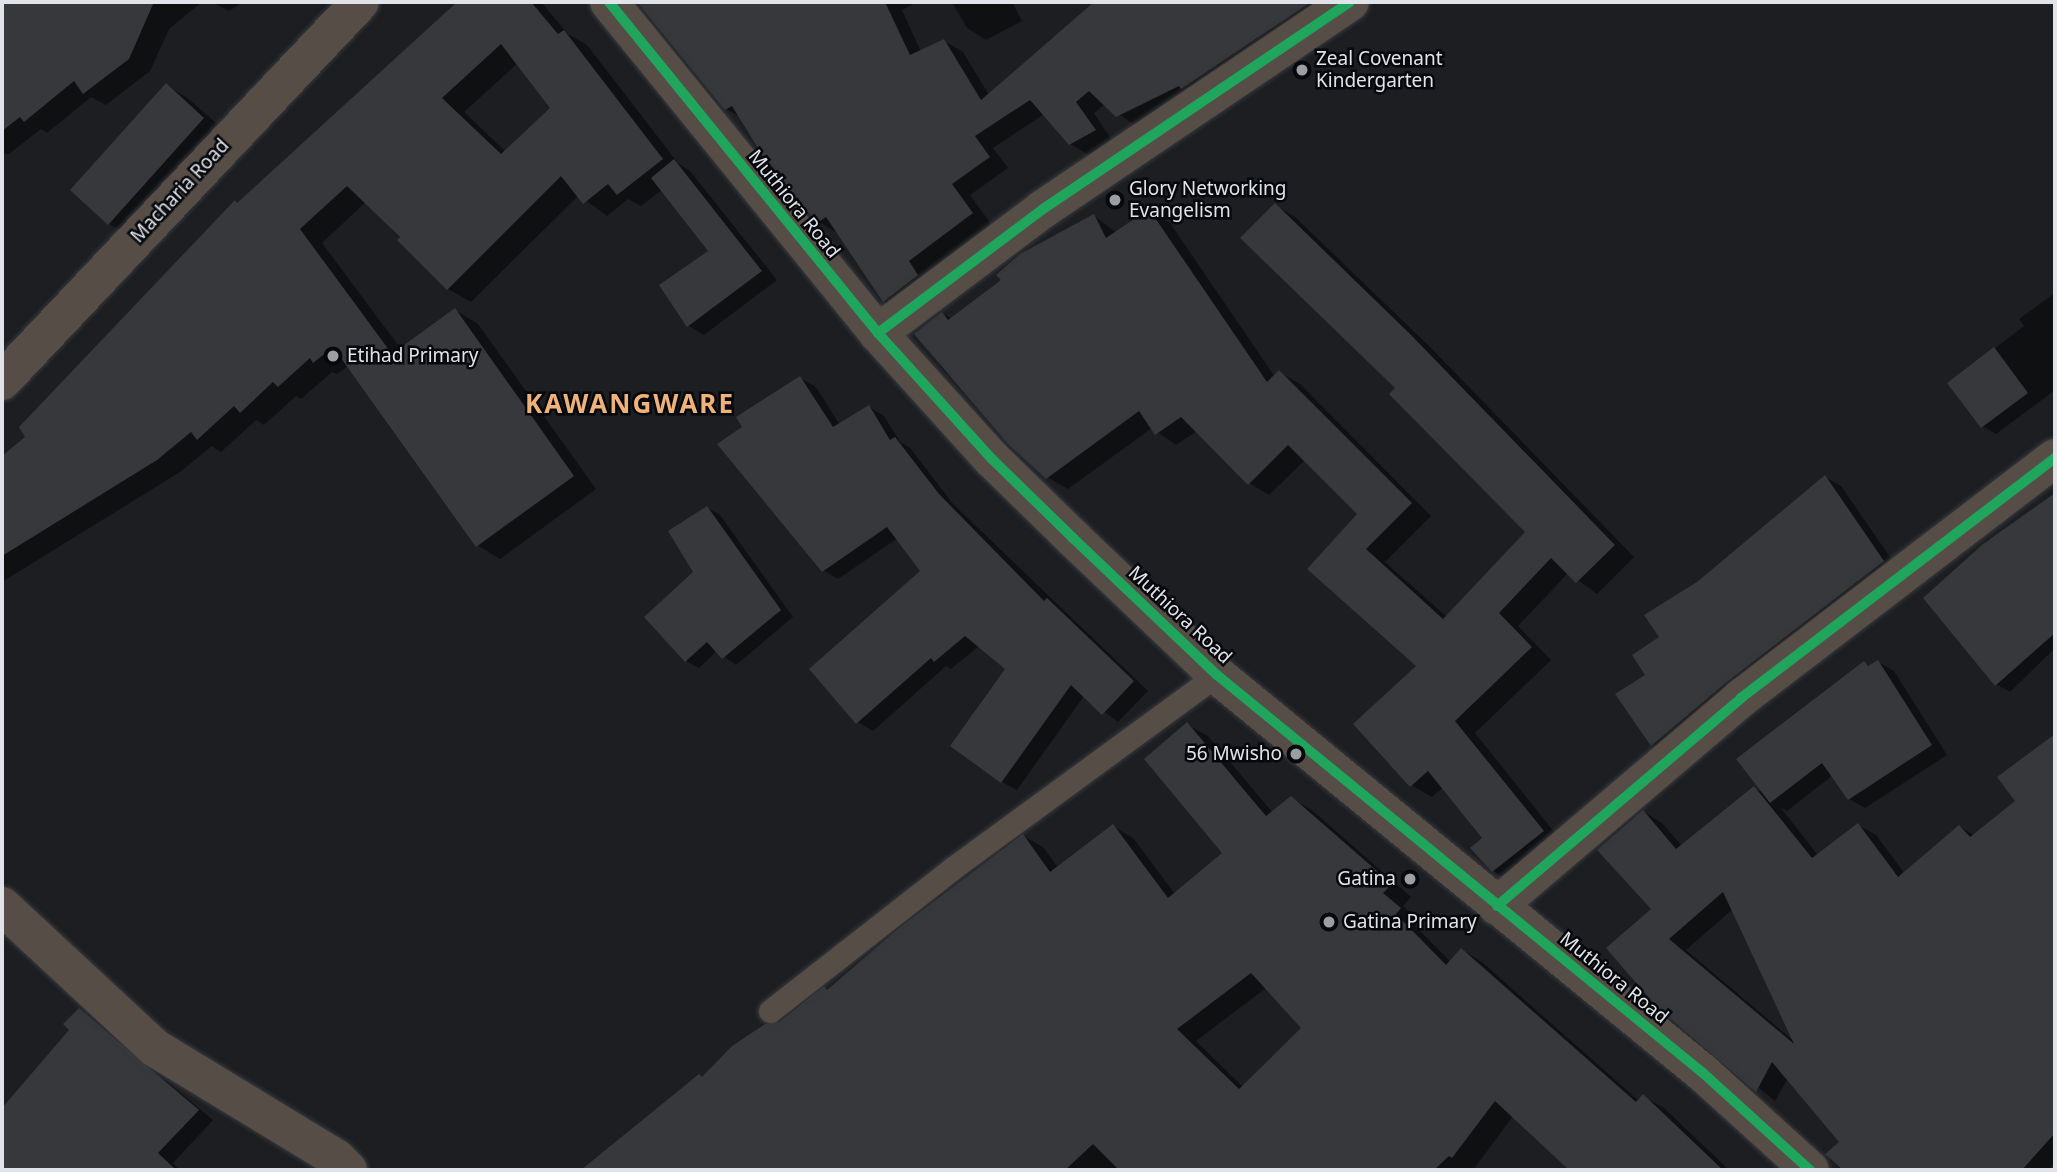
<!DOCTYPE html>
<html>
<head>
<meta charset="utf-8">
<style>
  body { margin:0 }
  #map { position:relative; width:2057px; height:1172px; overflow:hidden; background:#1c1e22; font-family:"Noto Sans",sans-serif }
  div>[style] { position:absolute }
  [style*='--x'] { left:calc(var(--x)*1px); top:calc(var(--y)*1px); width:calc(var(--w)*1px); rotate:calc(var(--a)*1deg) }
  .shadow>* { inset:0; background:#0007 }
  .building>* { inset:0; background:#37383b }
  .roads { filter:drop-shadow(0 0 2px #383a3d) drop-shadow(0 0 2px #383a3d) }
  .service>* { height:23px; margin:-11.5px; padding:0 11.5px; transform-origin:11.5px; border-radius:11.5px; background:#554d46 }
  .minor>* { height:38px; margin:-19px; padding:0 19px; transform-origin:19px; border-radius:19px; background:#554d46 }
  .tertiary>* { height:38px; margin:-19px; padding:0 19px; transform-origin:19px; border-radius:19px; background:#554d46 }
  .cycleway>* { height:10px; margin:-5px; padding:0 5px; transform-origin:5px; border-radius:5px; background:#20a55d }
  .dots>* { width:19px; height:19px; translate:-50% -50%; box-sizing:border-box; border:4px solid #06080b; border-radius:50% }
  span { translate:-50% -50%; white-space:nowrap; text-align:center; line-height:1.15; -webkit-text-stroke:5px #06080b; paint-order:stroke }
  .poi-label { font-size:19px; color:#e0e3e9 }
  .left { translate:0 -50%; text-align:left }
  .right { translate:-100% -50%; text-align:right }
  .street-label { font-size:19px; color:#e0e3e9 }
  .district-label { font-size:26px; color:#efb27b; font-weight:700; letter-spacing:2px }
  .frame { position:absolute; inset:0; border:4px solid #e0e3e9; pointer-events:none }
</style>
</head>
<body>
<div id="map">
  <div class="shadow">
    <div style="clip-path:polygon(2px 2px,202px 2px,169px 29px,150px 71px,106px 105px,91px 97px,47px 133px,41px 129px,9px 154px,2px 153px)"></div>
    <div style="clip-path:polygon(212px 2px,243px 2px,229px 11px)"></div>
    <div style="clip-path:polygon(evenodd,460px 2px,541px 2px,568px 34px,587px 45px,678px 163px,690px 171px,777px 280px,704px 335px,689px 326px,661px 285px,711px 252px,662px 190px,641px 206px,628px 199px,607px 216px,579px 195px,471px 302px,448px 289px,366px 202px,322px 243px,401px 349px,455px 310px,478px 324px,596px 489px,500px 559px,477px 545px,348px 366px,337px 374px,332px 372px,301px 399px,296px 396px,264px 425px,256px 420px,221px 452px,212px 446px,180px 472px,2px 582px,2px 459px,27px 437px,238px 204px,460px 2px,518px 63px,552px 108px,506px 152px,464px 112px,518px 63px)"></div>
    <div style="clip-path:polygon(639px 2px,917px 2px,902px 10px,921px 52px,944px 41px,963px 52px,989px 95px,1097px 2px,1346px 2px,1137px 127px,1105px 104px,1094px 113px,1113px 142px,1089px 155px,1070px 144px,1044px 114px,993px 148px,1008px 168px,970px 195px,991px 224px,903px 311px,884px 301px,837px 233px,818px 221px,741px 117px,726px 109px)"></div>
    <div style="clip-path:polygon(952px 2px,1012px 2px,1022px 21px,986px 40px,967px 28px)"></div>
    <div style="clip-path:polygon(166px 85px,189px 99px,226px 132px,133px 237px,109px 224px,72px 190px)"></div>
    <div style="clip-path:polygon(1275px 205px,1295px 217px,1431px 348px,1634px 557px,1597px 594px,1568px 573px,1518px 626px,1551px 660px,1475px 733px,1563px 843px,1514px 883px,1493px 871px,1485px 838px,1443px 787px,1432px 797px,1411px 785px,1419px 666px,1310px 569px,1359px 514px,1305px 460px,1269px 495px,1249px 483px,1197px 431px,1176px 445px,1152px 428px,1068px 489px,1047px 477px,944px 370px,916px 334px,943px 314px,952px 319px,1094px 216px,1117px 233px,1149px 211px,1170px 223px,1275px 377px,1279px 372px,1300px 384px,1431px 516px,1385px 562px,1447px 617px,1527px 532px,1397px 388px)"></div>
    <div style="clip-path:polygon(2055px 293px,2055px 390px,1996px 434px,1982px 426px,1949px 383px,2024px 326px,2019px 319px)"></div>
    <div style="clip-path:polygon(800px 378px,816px 387px,840px 425px,869px 407px,884px 416px,900px 442px,910px 448px,954px 505px,1148px 691px,1118px 722px,1084px 696px,1017px 790px,1002px 782px,1007px 669px,979px 646px,951px 669px,946px 666px,873px 731px,858px 722px,923px 571px,898px 538px,838px 579px,823px 570px,745px 427px)"></div>
    <div style="clip-path:polygon(1825px 477px,1841px 486px,1899px 570px,1668px 754px,1652px 745px,1648px 675px,1662px 637px)"></div>
    <div style="clip-path:polygon(2055px 493px,2055px 648px,2010px 692px,1996px 684px,1984px 546px)"></div>
    <div style="clip-path:polygon(708px 508px,720px 515px,793px 617px,736px 665px,717px 651px,699px 668px,686px 661px)"></div>
    <div style="clip-path:polygon(evenodd,1878px 662px,1894px 671px,1947px 755px,1865px 808px,1849px 799px,1833px 775px,1787px 811px,1780px 807px,1818px 855px,1858px 825px,1876px 835px,1905px 874px,1960px 827px,1974px 835px,2017px 801px,2038px 749px,2055px 759px,2055px 1162px,2048px 1170px,1846px 1170px,1830px 1158px,1842px 1142px,1788px 1078px,1775px 1101px,1657px 1005px,1644px 812px,1662px 823px,1682px 846px,1754px 788px,1765px 794px,1864px 663px,1870px 666px,1878px 662px,1733px 909px,1795px 1042px,1686px 950px,1733px 909px)"></div>
    <div style="clip-path:polygon(evenodd,1188px 725px,1208px 736px,1273px 813px,1291px 798px,1312px 810px,1411px 897px,1403px 906px,1420px 921px,1415px 926px,1451px 962px,1462px 950px,1482px 962px,1639px 1101px,1644px 1097px,1664px 1108px,1729px 1170px,1572px 1170px,1513px 1116px,1474px 1169px,1466px 1170px,584px 1170px,699px 1076px,703px 1078px,824px 988px,829px 991px,1024px 836px,1044px 848px,1058px 868px,1113px 826px,1133px 838px,1175px 894px,1224px 853px,1188px 725px,1266px 988px,1303px 1028px,1243px 1087px,1196px 1041px,1266px 988px)"></div>
    <div style="clip-path:polygon(80px 1010px,213px 1120px,173px 1163px,180px 1170px,2px 1170px,2px 1110px,71px 1029px)"></div>
  </div>
  <div class="building">
    <div style="clip-path:polygon(2px 2px,154px 2px,129px 59px,83px 94px,74px 81px,24px 122px,20px 117px,2px 131px)"></div>
    <div style="clip-path:polygon(evenodd,457px 2px,531px 2px,558px 34px,564px 30px,663px 159px,617px 195px,608px 184px,583px 204px,561px 176px,447px 290px,397px 240px,400px 237px,347px 186px,300px 229px,392px 354px,455px 308px,574px 476px,476px 547px,333px 347px,313px 363px,310px 358px,278px 387px,273px 382px,240px 413px,234px 406px,197px 440px,191px 432px,157px 460px,2px 556px,2px 456px,25px 437px,19px 427px,235px 200px,237px 203px,457px 2px,501px 44px,550px 108px,501px 154px,442px 98px,501px 44px)"></div>
    <div style="clip-path:polygon(637px 2px,885px 2px,910px 55px,944px 39px,981px 100px,1094px 2px,1311px 2px,1181px 89px,1179px 86px,1116px 117px,1089px 91px,1076px 102px,1096px 130px,1069px 145px,1030px 100px,975px 136px,990px 157px,952px 184px,973px 213px,909px 261px,918px 275px,883px 302px,826px 217px,817px 223px,764px 158px,732px 106px,725px 110px)"></div>
    <div style="clip-path:polygon(166px 83px,204px 118px,108px 225px,70px 190px)"></div>
    <div style="clip-path:polygon(674px 159px,762px 271px,687px 327px,659px 285px,708px 251px,651px 178px)"></div>
    <div style="clip-path:polygon(1275px 203px,1410px 334px,1615px 545px,1576px 583px,1551px 558px,1499px 613px,1532px 647px,1455px 721px,1544px 831px,1492px 872px,1470px 848px,1482px 838px,1428px 771px,1410px 787px,1353px 724px,1416px 666px,1307px 569px,1357px 514px,1288px 445px,1248px 485px,1181px 417px,1155px 435px,1139px 411px,1046px 479px,1008px 444px,914px 334px,942px 312px,948px 320px,1001px 280px,996px 275px,1020px 254px,1094px 214px,1106px 238px,1149px 209px,1267px 382px,1279px 370px,1412px 503px,1366px 549px,1443px 619px,1525px 532px,1389px 394px,1395px 388px,1240px 238px)"></div>
    <div style="clip-path:polygon(1994px 347px,2028px 393px,1981px 428px,1947px 383px)"></div>
    <div style="clip-path:polygon(800px 376px,833px 427px,869px 405px,890px 440px,895px 437px,939px 494px,1044px 601px,1047px 598px,1134px 681px,1102px 715px,1071px 685px,1001px 783px,950px 746px,1005px 669px,965px 636px,934px 662px,931px 658px,856px 724px,809px 669px,920px 571px,887px 527px,822px 572px,717px 444px,742px 427px,736px 417px)"></div>
    <div style="clip-path:polygon(1825px 475px,1884px 561px,1728px 681px,1651px 746px,1615px 694px,1645px 675px,1632px 655px,1659px 637px,1644px 615px,1697px 582px)"></div>
    <div style="clip-path:polygon(2055px 493px,2055px 633px,1995px 686px,1923px 598px,1983px 544px)"></div>
    <div style="clip-path:polygon(707px 506px,781px 610px,722px 659px,707px 642px,685px 662px,644px 617px,693px 572px,668px 531px)"></div>
    <div style="clip-path:polygon(1878px 660px,1932px 745px,1848px 800px,1822px 763px,1770px 803px,1736px 759px,1864px 661px,1868px 666px)"></div>
    <div style="clip-path:polygon(evenodd,1187px 722px,1266px 816px,1291px 796px,1392px 884px,1383px 893px,1401px 908px,1396px 914px,1446px 965px,1461px 948px,1636px 1102px,1643px 1094px,1723px 1170px,1569px 1170px,1495px 1101px,1452px 1158px,1449px 1156px,1434px 1170px,1119px 1170px,1093px 1144px,1065px 1170px,581px 1170px,699px 1074px,702px 1077px,732px 1046px,765px 1024px,779px 1022px,824px 986px,827px 990px,899px 928px,1023px 834px,1050px 872px,1113px 824px,1168px 898px,1222px 853px,1144px 759px,1187px 722px,1251px 973px,1301px 1028px,1239px 1089px,1177px 1029px,1251px 973px)"></div>
    <div style="clip-path:polygon(evenodd,2055px 734px,2055px 1133px,2022px 1170px,1843px 1170px,1825px 1154px,1839px 1142px,1772px 1062px,1756px 1092px,1656px 1006px,1606px 948px,1651px 909px,1597px 850px,1643px 810px,1676px 849px,1754px 786px,1812px 858px,1858px 823px,1898px 877px,1959px 825px,1970px 837px,2015px 801px,1997px 777px,2055px 734px,1723px 892px,1794px 1044px,1669px 939px,1723px 892px)"></div>
    <div style="clip-path:polygon(79px 1008px,199px 1110px,158px 1153px,176px 1170px,2px 1170px,2px 1108px,69px 1030px,63px 1024px)"></div>
  </div>
  <div class="roads">
    <div class="service">
      <div style="--x:770;--y:1011;--w:232;--a:-38"></div>
      <div style="--x:953;--y:868;--w:327;--a:-36.2"></div>
    </div>
    <div class="minor">
      <div style="--x:878;--y:333;--w:206;--a:-36.9"></div>
      <div style="--x:1043;--y:209;--w:370;--a:-34"></div>
      <div style="--x:2;--y:381;--w:521;--a:-46.63"></div>
      <div style="--x:2;--y:906;--w:209;--a:42.9"></div>
      <div style="--x:155;--y:1048;--w:212;--a:31.3"></div>
      <div style="--x:336;--y:1158;--w:17;--a:45"></div>
      <div style="--x:1497;--y:906;--w:321;--a:-40.4"></div>
      <div style="--x:1741;--y:698;--w:395;--a:-37.4"></div>
    </div>
    <div class="tertiary">
      <div style="--x:609;--y:2;--w:427;--a:50.9"></div>
      <div style="--x:878;--y:333;--w:170;--a:47.9"></div>
      <div style="--x:992;--y:459;--w:113;--a:44.3"></div>
      <div style="--x:1073;--y:538;--w:199;--a:43.6"></div>
      <div style="--x:1217;--y:675;--w:628;--a:39.32"></div>
      <div style="--x:1703;--y:1073;--w:144;--a:42.2"></div>
    </div>
  </div>
  <div class="cycleway">
    <div style="--x:609;--y:2;--w:427;--a:50.9"></div>
    <div style="--x:878;--y:333;--w:170;--a:47.9"></div>
    <div style="--x:992;--y:459;--w:113;--a:44.3"></div>
    <div style="--x:1073;--y:538;--w:199;--a:43.6"></div>
    <div style="--x:1217;--y:675;--w:628;--a:39.32"></div>
    <div style="--x:1703;--y:1073;--w:144;--a:42.2"></div>
    <div style="--x:878;--y:333;--w:206;--a:-36.9"></div>
    <div style="--x:1043;--y:209;--w:370;--a:-34"></div>
    <div style="--x:1497;--y:906;--w:321;--a:-40.4"></div>
    <div style="--x:1741;--y:698;--w:395;--a:-37.4"></div>
  </div>
  <div class="dots">
    <div style="left:1302px;top:70px;background:#9b9ea3"></div>
    <div style="left:1115px;top:200px;background:#9b9ea3"></div>
    <div style="left:333px;top:356px;background:#9b9ea3"></div>
    <div style="left:1296px;top:754px;background:#9b9ea3"></div>
    <div style="left:1410px;top:879px;background:#9b9ea3"></div>
    <div style="left:1329px;top:922px;background:#9b9ea3"></div>
  </div>
  <div class="poi-label">
    <span class="left" style="left:1316px;top:70px">Zeal Covenant<br>Kindergarten</span>
    <span class="left" style="left:1129px;top:200px">Glory Networking<br>Evangelism</span>
    <span class="left" style="left:347px;top:356px">Etihad Primary</span>
    <span class="right" style="left:1282px;top:754px">56 Mwisho</span>
    <span class="right" style="left:1396px;top:879px">Gatina</span>
    <span class="left" style="left:1343px;top:922px">Gatina Primary</span>
  </div>
  <div class="street-label">
    <span style="left:180px;top:191px;rotate:-47deg">Macharia Road</span>
    <span style="left:794px;top:204px;rotate:51deg">Muthiora Road</span>
    <span style="left:1180px;top:615px;rotate:43deg">Muthiora Road</span>
    <span style="left:1614px;top:978px;rotate:39deg">Muthiora Road</span>
  </div>
  <div class="district-label">
    <span style="left:630px;top:404px">KAWANGWARE</span>
  </div>
  <div class="frame"></div>
</div>
</body>
</html>
